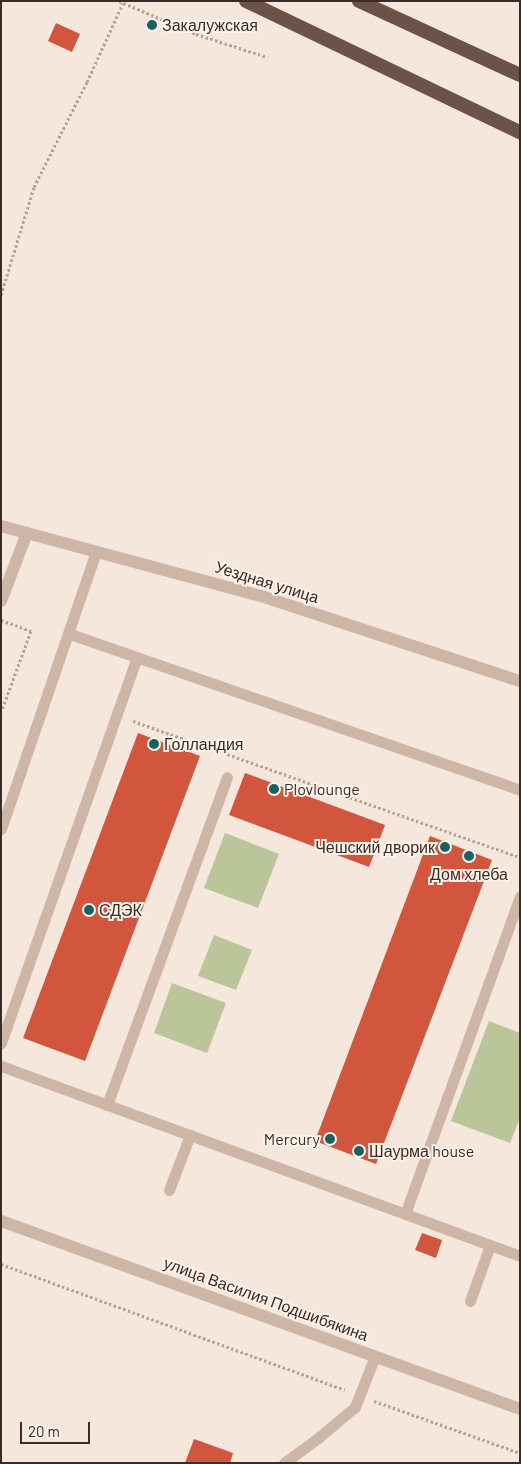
<!DOCTYPE html>
<html>
<head>
<meta charset="utf-8">
<style>
  body { margin:0 }
  #map { position:relative; width:521px; height:1464px; overflow:hidden; background:#f5e7dc; font-family:Barlow,sans-serif }
  div>[style] { position:absolute }
  [style*='--x'] { left:calc(var(--x)*1px); top:calc(var(--y)*1px); width:calc(var(--w)*1px); rotate:calc(var(--a)*1deg) }
  .green>* { inset:0; background:#bac59a }
  .building>* { inset:0; background:#d2563d }
  .path>* { height:3px; margin-top:-1.5px; transform-origin:0; background:repeating-linear-gradient(90deg,#ba9f90 0 2.5px,transparent 0 5px) }
  .service>* { height:11px; margin:-5.5px; padding:0 5.5px; transform-origin:5.5px; border-radius:5.5px; background:#ceb6a6 }
  .minor>* { height:12px; margin:-6px; padding:0 6px; transform-origin:6px; border-radius:6px; background:#ceb6a6 }
  .tertiary>* { height:12px; margin:-6px; padding:0 6px; transform-origin:6px; border-radius:6px; background:#ceb6a6 }
  .trunk>* { height:14px; margin:-7px; padding:0 7px; transform-origin:7px; border-radius:7px; background:#6c534a }
  .dots>* { width:14px; height:14px; translate:-50% -50%; box-sizing:border-box; border:2px solid #fcf2e9; border-radius:50% }
  span { translate:-50% -50%; white-space:nowrap; text-align:center; line-height:1.15; -webkit-text-stroke:4px #fcf2e9; paint-order:stroke }
  .poi-label { font-size:16px; color:#3a2c28 }
  .left { translate:0 -50%; text-align:left }
  .right { translate:-100% -50%; text-align:right }
  .street-label { font-size:16px; color:#3a2c28 }
  .frame { position:absolute; inset:0; border:2px solid #3a2c28; pointer-events:none }
  .scale { position:absolute; left:20px; top:1422px; width:70px; height:22px; box-sizing:border-box; border:2px solid #3a2c28; border-top:0; padding-left:6px; font-size:15px; line-height:18px; white-space:nowrap; color:#3a2c28; -webkit-text-stroke:4px #fcf2e9; paint-order:stroke }
</style>
</head>
<body>
<div id="map">
  <div class="green">
    <div style="clip-path:polygon(225px 833px,279px 854px,258px 908px,204px 888px)"></div>
    <div style="clip-path:polygon(214px 935px,252px 950px,236px 990px,198px 976px)"></div>
    <div style="clip-path:polygon(172px 983px,226px 1003px,207px 1053px,154px 1033px)"></div>
    <div style="clip-path:polygon(489px 1021px,520px 1033px,520px 1118px,510px 1143px,451px 1121px)"></div>
  </div>
  <div class="building">
    <div style="clip-path:polygon(56px 23px,80px 34px,72px 52px,48px 41px)"></div>
    <div style="clip-path:polygon(138px 733px,200px 756px,85px 1061px,23px 1038px)"></div>
    <div style="clip-path:polygon(245px 773px,385px 825px,369px 867px,229px 815px)"></div>
    <div style="clip-path:polygon(430px 836px,492px 860px,376px 1164px,315px 1141px)"></div>
    <div style="clip-path:polygon(422px 1233px,442px 1240px,436px 1258px,415px 1250px)"></div>
    <div style="clip-path:polygon(194px 1439px,233px 1453px,230px 1463px,185px 1463px)"></div>
  </div>
  <div class="path">
    <div style="--x:119;--y:1;--w:84;--a:23.2"></div>
    <div style="--x:196;--y:34;--w:75;--a:17.9"></div>
    <div style="--x:1;--y:295;--w:113;--a:-73"></div>
    <div style="--x:34;--y:187;--w:118;--a:-63.2"></div>
    <div style="--x:87;--y:82;--w:87;--a:-65.5"></div>
    <div style="--x:1;--y:620;--w:32;--a:20"></div>
    <div style="--x:31;--y:631;--w:86;--a:110.3"></div>
    <div style="--x:133;--y:721;--w:410;--a:19.4"></div>
    <div style="--x:1;--y:1264;--w:366;--a:20.1"></div>
    <div style="--x:374;--y:1401;--w:155;--a:19.6"></div>
  </div>
  <div class="service">
    <div style="--x:70;--y:634;--w:476;--a:19.1"></div>
    <div style="--x:1;--y:829;--w:294;--a:-71.1"></div>
    <div style="--x:1;--y:1043;--w:409;--a:-70.6"></div>
    <div style="--x:1;--y:1066;--w:553;--a:20.11"></div>
    <div style="--x:107;--y:1105;--w:349;--a:-69.9"></div>
    <div style="--x:169;--y:1190;--w:59;--a:-69.1"></div>
    <div style="--x:405;--y:1214;--w:338;--a:-70.1"></div>
    <div style="--x:470;--y:1301;--w:59;--a:-70.3"></div>
    <div style="--x:284;--y:1463;--w:42;--a:-36.3"></div>
    <div style="--x:318;--y:1438;--w:48;--a:-40"></div>
    <div style="--x:355;--y:1407;--w:55;--a:-68.6"></div>
  </div>
  <div class="minor">
    <div style="--x:1;--y:1221;--w:552;--a:19.91"></div>
  </div>
  <div class="tertiary">
    <div style="--x:1;--y:526;--w:269;--a:15.1"></div>
    <div style="--x:261;--y:596;--w:273;--a:18.2"></div>
    <div style="--x:1;--y:601;--w:73;--a:-69.1"></div>
  </div>
  <div class="trunk">
    <div style="--x:246;--y:1;--w:304;--a:25.6"></div>
    <div style="--x:359;--y:1;--w:177;--a:24.7"></div>
  </div>
  <div class="dots">
    <div style="left:152px;top:25px;background:#196060"></div>
    <div style="left:154px;top:744px;background:#196060"></div>
    <div style="left:274px;top:789px;background:#196060"></div>
    <div style="left:445px;top:847px;background:#196060"></div>
    <div style="left:469px;top:856px;background:#196060"></div>
    <div style="left:89px;top:910px;background:#196060"></div>
    <div style="left:330px;top:1139px;background:#196060"></div>
    <div style="left:359px;top:1151px;background:#196060"></div>
  </div>
  <div class="poi-label">
    <span class="left" style="left:162px;top:25px">Закалужская</span>
    <span class="left" style="left:164px;top:744px">Голландия</span>
    <span class="left" style="left:284px;top:789px">Plovlounge</span>
    <span class="right" style="left:435px;top:847px">Чешский дворик</span>
    <span style="left:469px;top:874px">Дом хлеба</span>
    <span class="left" style="left:99px;top:910px">СДЭК</span>
    <span class="right" style="left:320px;top:1139px">Mercury</span>
    <span class="left" style="left:369px;top:1151px">Шаурма house</span>
  </div>
  <div class="street-label">
    <span style="left:267px;top:582px;rotate:17deg">Уездная улица</span>
    <span style="left:266px;top:1299px;rotate:20deg">улица Василия Подшибякина</span>
  </div>
  <div class="frame"></div>
  <div class="scale">20 m</div>
</div>
</body>
</html>
